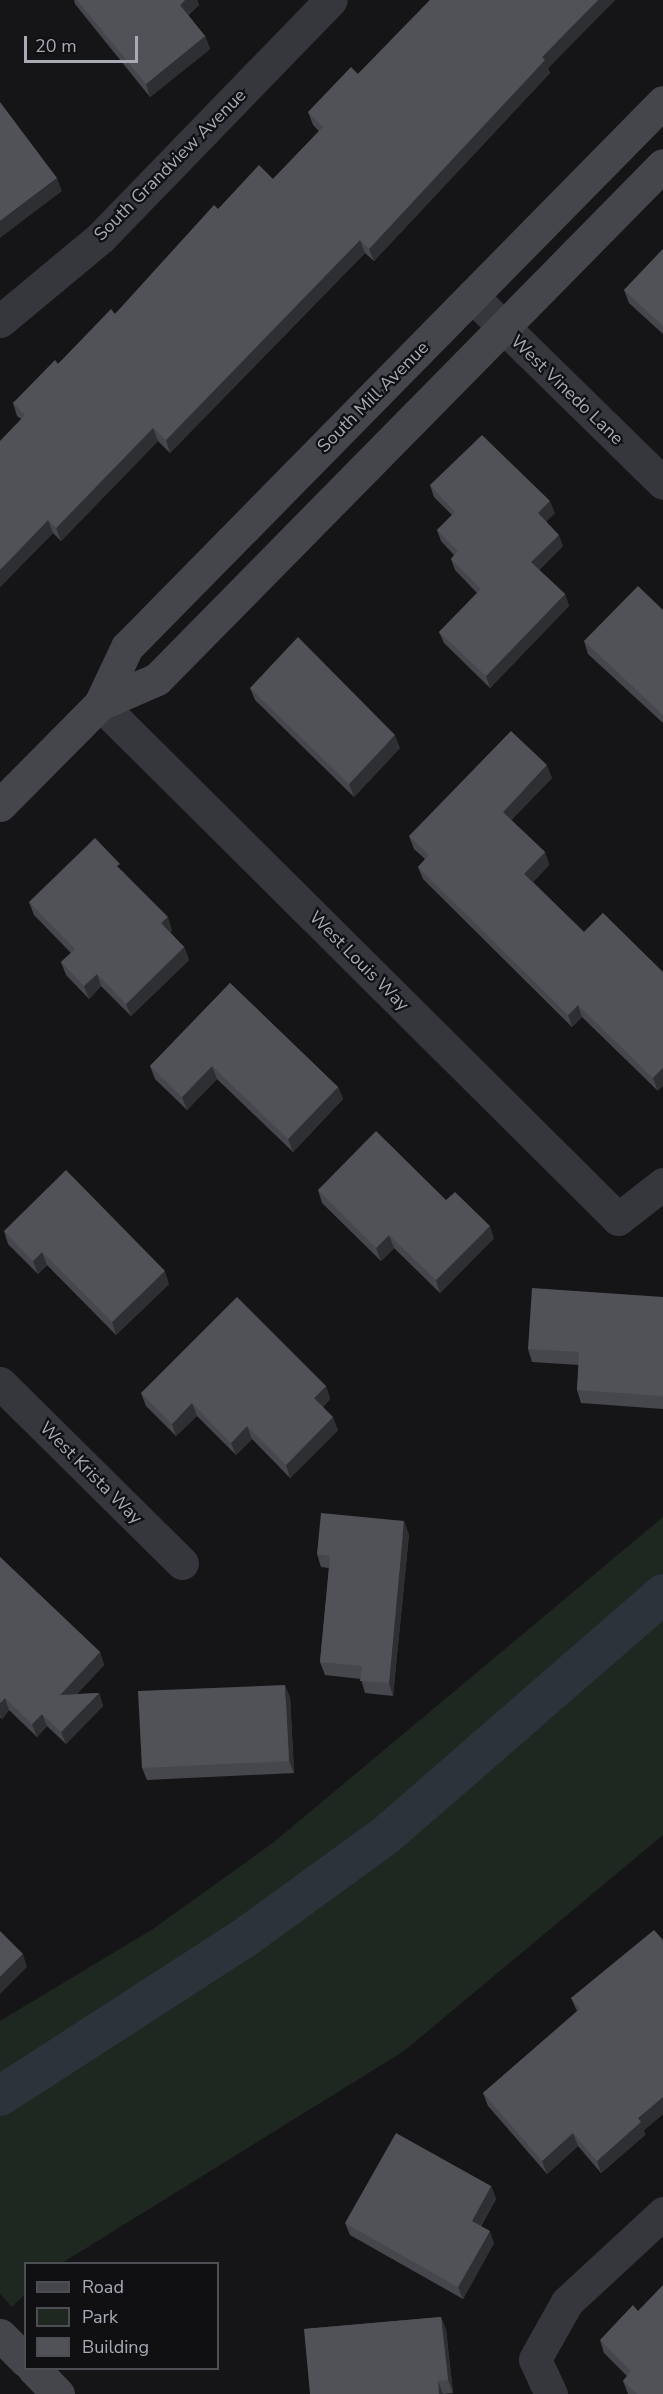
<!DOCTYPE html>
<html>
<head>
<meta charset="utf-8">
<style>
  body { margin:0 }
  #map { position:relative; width:663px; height:2394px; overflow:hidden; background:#151517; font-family:"Nunito Sans",sans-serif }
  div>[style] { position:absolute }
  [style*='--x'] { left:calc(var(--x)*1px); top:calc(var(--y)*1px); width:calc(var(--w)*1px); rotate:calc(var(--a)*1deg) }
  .green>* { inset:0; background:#1f2721 }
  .canal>* { height:40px; margin:-20px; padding:0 20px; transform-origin:20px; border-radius:20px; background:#2c333a }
  .street>* { height:33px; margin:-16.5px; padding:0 16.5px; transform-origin:16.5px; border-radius:16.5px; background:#36373c }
  .secondary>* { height:33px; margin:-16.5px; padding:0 16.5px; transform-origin:16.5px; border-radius:16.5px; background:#44464c }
  .wall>* { inset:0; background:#46474c }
  .shaded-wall>* { inset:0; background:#2e2f32 }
  .building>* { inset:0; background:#515257 }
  span { translate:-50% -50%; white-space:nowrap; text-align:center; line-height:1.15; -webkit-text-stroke:4.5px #101012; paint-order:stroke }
  .street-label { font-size:18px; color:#a8abb6 }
  .legend { position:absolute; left:24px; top:2262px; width:195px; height:108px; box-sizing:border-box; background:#101012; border:2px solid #4d4e54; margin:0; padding:8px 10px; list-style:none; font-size:18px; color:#a8abb6 }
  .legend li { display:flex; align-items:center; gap:12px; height:30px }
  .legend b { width:30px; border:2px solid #4d4e54 }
  .scale { position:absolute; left:24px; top:36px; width:114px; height:27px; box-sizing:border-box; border:3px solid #a8abb6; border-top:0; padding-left:8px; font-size:18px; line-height:21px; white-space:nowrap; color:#a8abb6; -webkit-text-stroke:4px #101012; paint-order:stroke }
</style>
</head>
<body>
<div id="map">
  <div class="green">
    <div style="clip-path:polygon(663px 1517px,663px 1835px,404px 2051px,62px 2263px,26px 2264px,25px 2294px,12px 2307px,0 2294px,0 2021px,153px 1929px,274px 1842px)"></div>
  </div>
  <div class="canal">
    <div style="--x:0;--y:2096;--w:289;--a:-32.9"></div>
    <div style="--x:243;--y:1939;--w:175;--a:-36"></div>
    <div style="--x:385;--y:1836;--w:369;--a:-41"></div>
  </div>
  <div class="street">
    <div style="--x:472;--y:296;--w:267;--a:44.4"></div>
    <div style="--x:0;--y:321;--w:131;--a:-39.7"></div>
    <div style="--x:101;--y:237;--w:330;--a:-45.9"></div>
    <div style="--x:100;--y:704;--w:730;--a:44.83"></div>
    <div style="--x:618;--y:1219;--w:57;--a:-37.9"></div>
    <div style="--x:0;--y:1383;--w:256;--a:44.7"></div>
    <div style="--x:551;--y:2394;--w:38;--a:-115"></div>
    <div style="--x:535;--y:2359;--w:65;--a:-60.7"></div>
    <div style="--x:567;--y:2302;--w:131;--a:-42.8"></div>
  </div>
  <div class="secondary">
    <div style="--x:100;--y:704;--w:62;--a:-23.7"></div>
    <div style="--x:157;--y:679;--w:721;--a:-45.45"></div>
    <div style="--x:0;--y:805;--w:142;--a:-45.3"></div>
    <div style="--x:100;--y:704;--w:63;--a:-64.7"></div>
    <div style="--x:127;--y:647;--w:764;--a:-45.48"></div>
    <div style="--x:0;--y:2335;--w:37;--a:45"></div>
    <div style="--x:33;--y:2368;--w:36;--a:46"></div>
  </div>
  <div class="wall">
    <div style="clip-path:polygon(74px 0,197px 0,199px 5px,188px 15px,205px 36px,210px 49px,150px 97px,75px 4px)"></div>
    <div style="clip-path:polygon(430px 0,615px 0,548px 68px,550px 73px,374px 261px,365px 253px,170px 453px,158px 441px,61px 541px,53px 533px,0 587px,21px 419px,17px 416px,13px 403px,115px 314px,218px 209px,273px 179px,319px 131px,313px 125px,308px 112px,358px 74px)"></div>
    <div style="clip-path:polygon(663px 249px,663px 334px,629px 303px,624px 290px)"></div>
    <div style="clip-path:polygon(430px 485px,555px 513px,546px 521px,563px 546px,539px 570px,565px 594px,569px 606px,490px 688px,444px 643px,439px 632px,477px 593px,455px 570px,451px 559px,454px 555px,441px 541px,437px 530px,452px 515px,434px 497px)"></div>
    <div style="clip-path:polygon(663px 610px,663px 723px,588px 654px,584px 641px)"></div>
    <div style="clip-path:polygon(250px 688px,400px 748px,354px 797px,255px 700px)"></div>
    <div style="clip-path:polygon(552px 778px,511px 820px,545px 852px,549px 865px,533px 882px,584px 932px,603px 913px,658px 1091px,582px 1017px,572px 1027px,423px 879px,418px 867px,425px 859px,414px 849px,409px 836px)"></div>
    <div style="clip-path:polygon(122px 871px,172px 930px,170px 932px,184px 947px,189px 960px,131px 1016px,101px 986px,89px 999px,66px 975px,61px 962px,71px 953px,34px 915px,29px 902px)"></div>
    <div style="clip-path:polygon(230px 983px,338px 1087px,343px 1099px,293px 1152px,217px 1079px,187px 1110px,155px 1079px,150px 1066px)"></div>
    <div style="clip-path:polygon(318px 1190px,446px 1200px,494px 1238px,440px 1293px,394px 1248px,381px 1261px,322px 1203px)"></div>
    <div style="clip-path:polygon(4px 1231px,169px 1284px,116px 1335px,47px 1265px,38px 1274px,8px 1244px)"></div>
    <div style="clip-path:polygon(663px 1297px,663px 1409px,581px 1403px,577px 1390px,579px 1365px,532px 1362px,528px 1349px)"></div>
    <div style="clip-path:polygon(326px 1386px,330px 1399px,323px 1407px,338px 1430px,290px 1478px,252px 1439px,236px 1455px,197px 1416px,176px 1436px,146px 1406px,141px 1393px)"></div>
    <div style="clip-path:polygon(409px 1534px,393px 1696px,365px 1693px,361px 1679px,325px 1675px,320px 1662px,329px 1568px,321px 1567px,317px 1554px)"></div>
    <div style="clip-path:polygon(0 1557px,100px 1652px,104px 1665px,77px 1694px,99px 1693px,103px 1706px,66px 1744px,47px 1726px,37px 1737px,9px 1710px,2px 1719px,0 1717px)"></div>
    <div style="clip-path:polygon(290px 1697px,294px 1773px,147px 1780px,142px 1768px)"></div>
    <div style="clip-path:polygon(663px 1940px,663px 2114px,644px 2130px,645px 2135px,601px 2173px,578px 2146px,547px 2174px,488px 2106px,483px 2093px,577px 2011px,571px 1998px)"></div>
    <div style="clip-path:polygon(491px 2186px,496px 2199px,481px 2226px,494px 2243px,463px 2299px,350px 2235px,345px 2223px)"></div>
    <div style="clip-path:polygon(441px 2317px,446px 2330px,453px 2393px,443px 2394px,304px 2329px)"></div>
    <div style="clip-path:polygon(600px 2340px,663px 2394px,628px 2394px,623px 2381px,627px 2376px,604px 2353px)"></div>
  </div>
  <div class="shaded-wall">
    <div style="clip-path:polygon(185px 0,197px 0,199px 5px,184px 17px,180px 5px)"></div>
    <div style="clip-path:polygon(598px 0,615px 0,548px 68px,550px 73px,374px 261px,369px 249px,542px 57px)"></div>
    <div style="clip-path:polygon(205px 36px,210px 49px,150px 97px,146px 84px)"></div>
    <div style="clip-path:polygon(57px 178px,62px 191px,0 238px,0 221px)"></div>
    <div style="clip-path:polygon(360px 240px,365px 253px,170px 453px,166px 440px)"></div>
    <div style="clip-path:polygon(153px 428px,158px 441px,61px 541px,56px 528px)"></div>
    <div style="clip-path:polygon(550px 501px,555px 513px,543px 525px,538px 513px)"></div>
    <div style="clip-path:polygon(48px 520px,53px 533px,0 587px,0 570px)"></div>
    <div style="clip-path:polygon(559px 535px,563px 546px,535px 573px,531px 562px)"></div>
    <div style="clip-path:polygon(565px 594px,569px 606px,490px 688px,486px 676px)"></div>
    <div style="clip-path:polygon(395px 735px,400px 748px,354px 797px,349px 784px)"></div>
    <div style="clip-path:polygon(547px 765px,552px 778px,507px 825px,503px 812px)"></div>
    <div style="clip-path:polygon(545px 852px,549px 865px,529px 886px,524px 874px)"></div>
    <div style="clip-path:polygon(168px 917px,172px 930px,166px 936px,161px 923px)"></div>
    <div style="clip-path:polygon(184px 947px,189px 960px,131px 1016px,126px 1004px)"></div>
    <div style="clip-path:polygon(97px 974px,101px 986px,89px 999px,84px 986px)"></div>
    <div style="clip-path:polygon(578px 1005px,582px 1017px,572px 1027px,568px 1015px)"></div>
    <div style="clip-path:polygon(212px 1066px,217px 1079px,187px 1110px,182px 1097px)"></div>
    <div style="clip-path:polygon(663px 1068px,663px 1086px,658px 1091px,653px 1078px)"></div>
    <div style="clip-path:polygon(338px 1087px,343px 1099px,293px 1152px,288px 1139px)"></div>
    <div style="clip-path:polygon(490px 1226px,494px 1238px,440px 1293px,436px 1280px)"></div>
    <div style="clip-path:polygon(389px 1235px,394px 1248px,381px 1261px,376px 1248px)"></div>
    <div style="clip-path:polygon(42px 1252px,47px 1265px,38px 1274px,33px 1261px)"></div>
    <div style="clip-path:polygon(165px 1271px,169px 1284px,116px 1335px,112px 1322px)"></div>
    <div style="clip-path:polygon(326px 1386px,330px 1399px,319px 1411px,314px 1398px)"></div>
    <div style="clip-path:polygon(192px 1403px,197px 1416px,176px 1436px,172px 1424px)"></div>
    <div style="clip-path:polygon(333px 1417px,338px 1430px,290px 1478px,286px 1465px)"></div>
    <div style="clip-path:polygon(247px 1426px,252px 1439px,236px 1455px,231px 1443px)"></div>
    <div style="clip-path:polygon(404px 1521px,409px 1534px,393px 1696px,389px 1683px)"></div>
    <div style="clip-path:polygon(100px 1652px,104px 1665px,64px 1708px,60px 1695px)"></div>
    <div style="clip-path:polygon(285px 1685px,290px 1697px,294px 1773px,289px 1761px)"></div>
    <div style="clip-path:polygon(99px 1693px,103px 1706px,66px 1744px,61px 1732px)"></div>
    <div style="clip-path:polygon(5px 1698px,9px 1710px,2px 1719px,0 1715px,0 1703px)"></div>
    <div style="clip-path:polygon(42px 1714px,47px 1726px,37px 1737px,32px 1724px)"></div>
    <div style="clip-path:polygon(23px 1954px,27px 1967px,0 1994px,0 1977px)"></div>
    <div style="clip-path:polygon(663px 2097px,663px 2114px,644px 2130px,645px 2135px,601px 2173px,597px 2161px,638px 2118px)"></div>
    <div style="clip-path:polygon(573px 2133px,578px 2146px,547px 2174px,542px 2161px)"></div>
    <div style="clip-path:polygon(491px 2186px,496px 2199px,476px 2233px,472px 2221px)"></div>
    <div style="clip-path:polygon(490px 2231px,494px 2243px,463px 2299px,458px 2287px)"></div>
    <div style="clip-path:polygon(441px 2317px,446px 2330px,453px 2393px,448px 2380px)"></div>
    <div style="clip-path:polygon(438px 2381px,443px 2394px,439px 2394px)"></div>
  </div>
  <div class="building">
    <div style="clip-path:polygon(77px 0,185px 0,180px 5px,205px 36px,146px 84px)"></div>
    <div style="clip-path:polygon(430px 0,598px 0,542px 57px,545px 60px,369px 249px,360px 240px,166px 440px,153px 428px,56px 528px,48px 520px,0 570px,0 441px,25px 415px,13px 403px,55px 360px,58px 364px,111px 309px,115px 314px,214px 205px,218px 209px,259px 165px,273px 179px,323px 127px,308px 112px,351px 67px,358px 74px)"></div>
    <div style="clip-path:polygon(0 102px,57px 178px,0 221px)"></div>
    <div style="clip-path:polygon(663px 249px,663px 326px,624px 290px)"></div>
    <div style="clip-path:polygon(482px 435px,550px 501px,538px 513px,559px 535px,531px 562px,565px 594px,486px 676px,439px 632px,481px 589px,451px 559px,458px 551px,437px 530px,455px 512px,430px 485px)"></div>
    <div style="clip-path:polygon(638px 586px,663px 610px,663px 715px,584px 641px)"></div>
    <div style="clip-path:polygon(298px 637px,395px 735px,349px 784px,250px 688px)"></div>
    <div style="clip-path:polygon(511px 731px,547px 765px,503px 812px,545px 852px,524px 874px,584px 932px,603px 913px,663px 972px,663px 1068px,653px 1078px,578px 1005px,568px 1015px,418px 867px,429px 855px,409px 836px)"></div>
    <div style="clip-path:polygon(95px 838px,120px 864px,117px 866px,168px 917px,161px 923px,184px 947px,126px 1004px,97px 974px,84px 986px,61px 962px,75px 949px,29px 902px)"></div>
    <div style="clip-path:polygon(230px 983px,338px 1087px,288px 1139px,212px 1066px,182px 1097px,150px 1066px)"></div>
    <div style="clip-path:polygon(376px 1131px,446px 1200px,455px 1192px,490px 1226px,436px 1280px,389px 1235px,376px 1248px,318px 1190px)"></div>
    <div style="clip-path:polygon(66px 1170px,165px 1271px,112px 1322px,42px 1252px,33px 1261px,4px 1231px)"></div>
    <div style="clip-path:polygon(532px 1288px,663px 1297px,663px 1396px,577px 1390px,579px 1352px,528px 1349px)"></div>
    <div style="clip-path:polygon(237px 1297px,326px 1386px,314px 1398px,333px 1417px,286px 1465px,247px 1426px,231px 1443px,192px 1403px,172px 1424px,141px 1393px)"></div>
    <div style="clip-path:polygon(321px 1513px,404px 1521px,389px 1683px,360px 1681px,362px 1666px,320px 1662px,330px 1556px,317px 1554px)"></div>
    <div style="clip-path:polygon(0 1557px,100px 1652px,60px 1695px,99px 1693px,61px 1732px,42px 1714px,32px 1724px,5px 1698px,0 1703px)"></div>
    <div style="clip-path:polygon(285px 1685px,289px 1761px,142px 1768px,138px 1691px)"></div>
    <div style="clip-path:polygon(654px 1930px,663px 1940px,663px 2097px,638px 2118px,641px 2122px,597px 2161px,573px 2133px,542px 2161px,483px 2093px,580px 2009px,571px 1998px)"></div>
    <div style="clip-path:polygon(0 1931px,23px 1954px,0 1977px)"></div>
    <div style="clip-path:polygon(396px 2133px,491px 2186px,472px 2221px,490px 2231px,458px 2287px,345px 2223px)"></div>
    <div style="clip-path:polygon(663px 2285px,663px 2394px,637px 2394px,623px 2381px,631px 2371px,600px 2340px,633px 2305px,638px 2311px)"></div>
    <div style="clip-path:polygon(441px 2317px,448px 2380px,438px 2381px,439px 2394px,310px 2394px,304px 2329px)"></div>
  </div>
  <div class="street-label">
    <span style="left:170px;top:165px;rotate:-45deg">South Grandview Avenue</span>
    <span style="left:567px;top:390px;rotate:44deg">West Vinedo Lane</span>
    <span style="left:373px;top:397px;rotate:-45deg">South Mill Avenue</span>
    <span style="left:359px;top:961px;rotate:45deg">West Louis Way</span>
    <span style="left:91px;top:1473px;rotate:45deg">West Krista Way</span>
  </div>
  <ul class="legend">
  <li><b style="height:8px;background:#44464c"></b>Road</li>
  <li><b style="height:16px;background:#1f2721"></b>Park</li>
  <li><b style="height:16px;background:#515257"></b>Building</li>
  </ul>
  <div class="scale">20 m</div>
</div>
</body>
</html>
